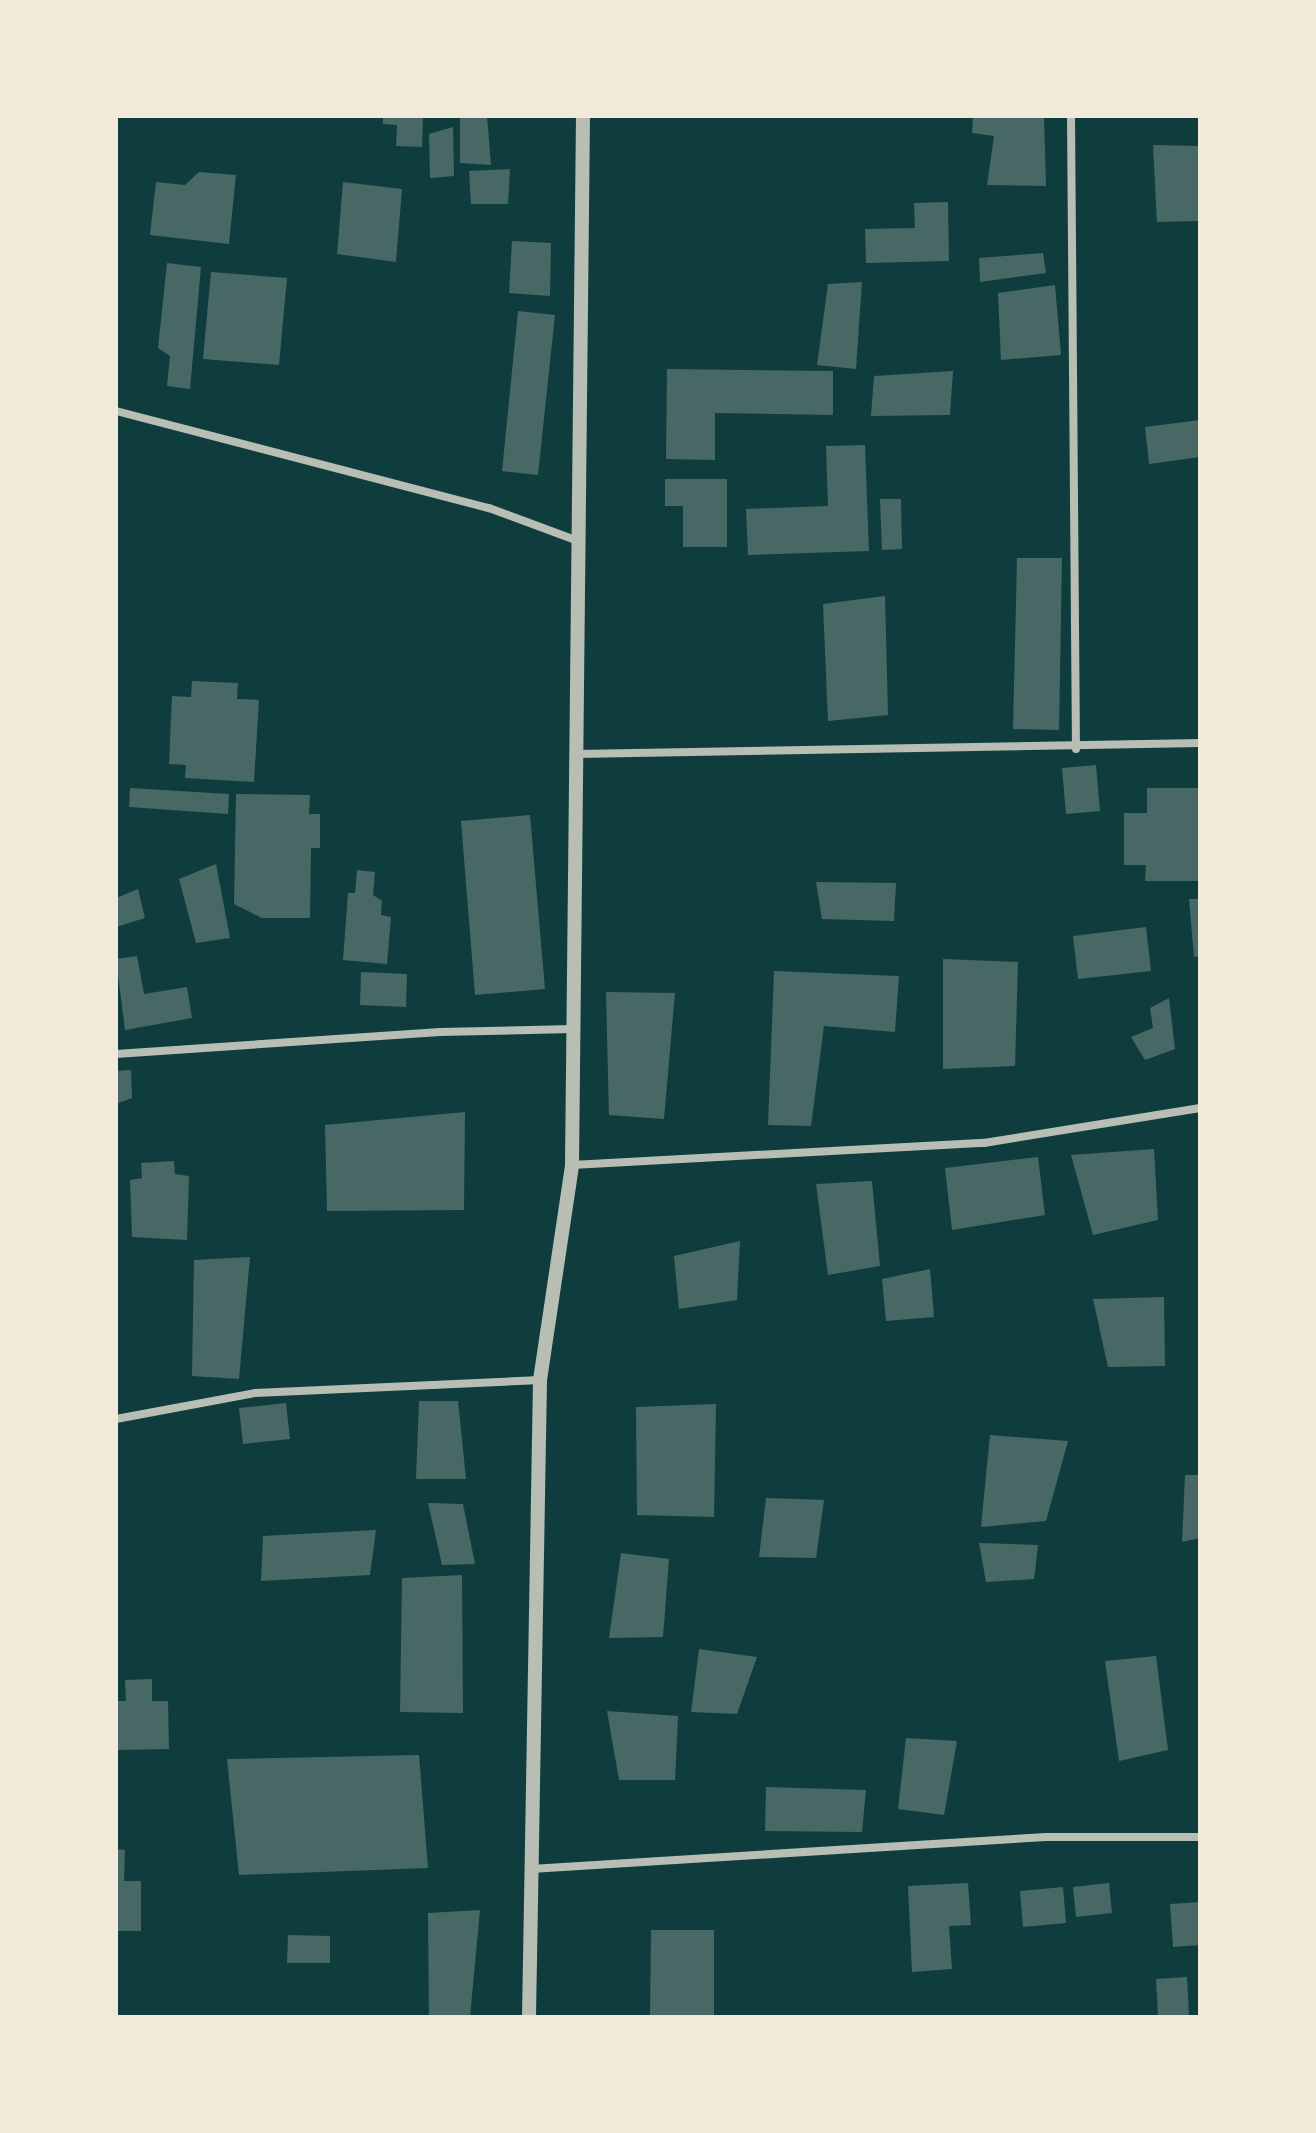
<!DOCTYPE html>
<html>
<head>
<meta charset="utf-8">
<style>
  body { margin:0 }
  #map { position:relative; width:1316px; height:2133px; overflow:hidden; background:#0f3d3e; font-family:"PT Sans",sans-serif }
  div>[style] { position:absolute }
  [style*='--x'] { left:calc(var(--x)*1px); top:calc(var(--y)*1px); width:calc(var(--w)*1px); rotate:calc(var(--a)*1deg) }
  .building>* { inset:0; background:#486865 }
  .minor>* { height:8px; margin:-4px; padding:0 4px; transform-origin:4px; border-radius:4px; background:#b8beb3 }
  .tertiary>* { height:14px; margin:-7px; padding:0 7px; transform-origin:7px; border-radius:7px; background:#b8beb3 }
  span { translate:-50% -50%; white-space:nowrap; text-align:center; line-height:1.15; -webkit-text-stroke:8px #f1e9da; paint-order:stroke }
  .frame { position:absolute; inset:0; border:118px solid #f1e9da; pointer-events:none }
</style>
</head>
<body>
<div id="map">
  <div class="building">
    <div style="clip-path:polygon(383px 116px,423px 116px,422px 147px,396px 146px,397px 125px,383px 124px)"></div>
    <div style="clip-path:polygon(460px 116px,487px 116px,491px 165px,460px 163px)"></div>
    <div style="clip-path:polygon(973px 116px,1044px 116px,1046px 186px,987px 185px,994px 136px,972px 133px)"></div>
    <div style="clip-path:polygon(453px 127px,454px 176px,430px 178px,429px 134px)"></div>
    <div style="clip-path:polygon(1153px 145px,1200px 146px,1200px 221px,1157px 222px)"></div>
    <div style="clip-path:polygon(510px 169px,508px 204px,471px 204px,469px 171px)"></div>
    <div style="clip-path:polygon(199px 172px,236px 175px,229px 244px,150px 235px,156px 182px,185px 185px)"></div>
    <div style="clip-path:polygon(343px 182px,402px 189px,396px 262px,337px 254px)"></div>
    <div style="clip-path:polygon(948px 202px,949px 261px,866px 263px,865px 229px,915px 228px,914px 203px)"></div>
    <div style="clip-path:polygon(512px 241px,551px 243px,550px 296px,509px 293px)"></div>
    <div style="clip-path:polygon(1043px 253px,1046px 273px,980px 282px,979px 258px)"></div>
    <div style="clip-path:polygon(167px 263px,201px 267px,190px 389px,167px 386px,170px 356px,158px 348px)"></div>
    <div style="clip-path:polygon(211px 272px,287px 278px,279px 365px,203px 359px)"></div>
    <div style="clip-path:polygon(862px 282px,856px 369px,817px 365px,828px 284px)"></div>
    <div style="clip-path:polygon(1055px 285px,1061px 355px,1001px 360px,998px 293px)"></div>
    <div style="clip-path:polygon(518px 311px,555px 315px,538px 475px,502px 471px)"></div>
    <div style="clip-path:polygon(667px 369px,833px 371px,833px 415px,715px 413px,715px 460px,666px 459px)"></div>
    <div style="clip-path:polygon(953px 371px,950px 415px,871px 416px,874px 376px)"></div>
    <div style="clip-path:polygon(1200px 420px,1200px 457px,1149px 464px,1145px 427px)"></div>
    <div style="clip-path:polygon(865px 445px,869px 551px,748px 555px,746px 509px,828px 506px,826px 446px)"></div>
    <div style="clip-path:polygon(665px 479px,727px 479px,727px 547px,683px 547px,683px 506px,665px 506px)"></div>
    <div style="clip-path:polygon(880px 499px,901px 499px,902px 549px,882px 550px)"></div>
    <div style="clip-path:polygon(1017px 558px,1062px 558px,1059px 730px,1013px 729px)"></div>
    <div style="clip-path:polygon(885px 596px,888px 715px,828px 721px,823px 604px)"></div>
    <div style="clip-path:polygon(192px 681px,238px 683px,237px 699px,259px 700px,254px 782px,185px 778px,186px 765px,169px 764px,172px 696px,191px 697px)"></div>
    <div style="clip-path:polygon(1096px 765px,1100px 811px,1066px 814px,1062px 768px)"></div>
    <div style="clip-path:polygon(130px 788px,229px 794px,228px 814px,129px 807px)"></div>
    <div style="clip-path:polygon(1147px 788px,1200px 788px,1200px 881px,1145px 881px,1146px 865px,1124px 865px,1124px 813px,1147px 813px)"></div>
    <div style="clip-path:polygon(236px 794px,310px 795px,309px 814px,320px 814px,320px 848px,311px 848px,310px 918px,262px 918px,234px 904px)"></div>
    <div style="clip-path:polygon(530px 815px,545px 989px,475px 995px,461px 821px)"></div>
    <div style="clip-path:polygon(216px 864px,230px 938px,196px 943px,179px 879px)"></div>
    <div style="clip-path:polygon(357px 870px,375px 872px,373px 895px,382px 901px,381px 915px,391px 917px,387px 964px,343px 960px,348px 893px,355px 893px)"></div>
    <div style="clip-path:polygon(816px 882px,896px 883px,894px 921px,822px 919px)"></div>
    <div style="clip-path:polygon(138px 889px,145px 918px,116px 927px,116px 898px)"></div>
    <div style="clip-path:polygon(1189px 899px,1200px 899px,1200px 956px,1194px 957px)"></div>
    <div style="clip-path:polygon(1146px 927px,1151px 971px,1078px 979px,1073px 936px)"></div>
    <div style="clip-path:polygon(137px 956px,144px 994px,187px 987px,192px 1018px,125px 1030px,116px 959px)"></div>
    <div style="clip-path:polygon(943px 959px,1018px 962px,1015px 1066px,943px 1069px)"></div>
    <div style="clip-path:polygon(774px 971px,899px 976px,895px 1032px,824px 1026px,811px 1126px,768px 1125px)"></div>
    <div style="clip-path:polygon(361px 972px,407px 974px,406px 1007px,360px 1005px)"></div>
    <div style="clip-path:polygon(606px 992px,675px 993px,664px 1119px,609px 1115px)"></div>
    <div style="clip-path:polygon(1169px 998px,1175px 1049px,1145px 1060px,1131px 1037px,1153px 1028px,1150px 1008px)"></div>
    <div style="clip-path:polygon(131px 1070px,132px 1098px,116px 1104px,116px 1071px)"></div>
    <div style="clip-path:polygon(465px 1112px,464px 1210px,327px 1211px,325px 1125px)"></div>
    <div style="clip-path:polygon(1154px 1149px,1158px 1220px,1093px 1235px,1071px 1155px)"></div>
    <div style="clip-path:polygon(1038px 1157px,1045px 1215px,952px 1230px,945px 1168px)"></div>
    <div style="clip-path:polygon(174px 1161px,175px 1174px,189px 1176px,187px 1240px,132px 1237px,130px 1180px,142px 1178px,141px 1163px)"></div>
    <div style="clip-path:polygon(872px 1181px,880px 1266px,828px 1275px,816px 1184px)"></div>
    <div style="clip-path:polygon(740px 1241px,737px 1300px,679px 1309px,674px 1256px)"></div>
    <div style="clip-path:polygon(250px 1257px,239px 1379px,192px 1376px,194px 1260px)"></div>
    <div style="clip-path:polygon(930px 1269px,934px 1317px,886px 1321px,882px 1279px)"></div>
    <div style="clip-path:polygon(1164px 1297px,1165px 1366px,1108px 1367px,1093px 1299px)"></div>
    <div style="clip-path:polygon(419px 1401px,458px 1401px,466px 1479px,416px 1479px)"></div>
    <div style="clip-path:polygon(286px 1403px,290px 1439px,243px 1444px,239px 1408px)"></div>
    <div style="clip-path:polygon(716px 1404px,714px 1517px,637px 1515px,636px 1407px)"></div>
    <div style="clip-path:polygon(990px 1435px,1068px 1441px,1046px 1521px,981px 1527px)"></div>
    <div style="clip-path:polygon(1185px 1475px,1200px 1475px,1200px 1538px,1182px 1542px)"></div>
    <div style="clip-path:polygon(766px 1498px,824px 1500px,816px 1558px,759px 1557px)"></div>
    <div style="clip-path:polygon(428px 1503px,463px 1504px,475px 1564px,442px 1565px)"></div>
    <div style="clip-path:polygon(376px 1530px,370px 1575px,261px 1581px,263px 1536px)"></div>
    <div style="clip-path:polygon(979px 1543px,1038px 1545px,1034px 1579px,986px 1582px)"></div>
    <div style="clip-path:polygon(621px 1553px,669px 1559px,663px 1637px,609px 1638px)"></div>
    <div style="clip-path:polygon(462px 1575px,463px 1713px,400px 1712px,402px 1578px)"></div>
    <div style="clip-path:polygon(699px 1649px,757px 1657px,737px 1714px,691px 1712px)"></div>
    <div style="clip-path:polygon(1156px 1656px,1168px 1750px,1119px 1761px,1105px 1661px)"></div>
    <div style="clip-path:polygon(152px 1679px,152px 1701px,168px 1701px,169px 1749px,116px 1750px,116px 1701px,126px 1701px,125px 1680px)"></div>
    <div style="clip-path:polygon(607px 1711px,678px 1716px,675px 1780px,619px 1780px)"></div>
    <div style="clip-path:polygon(906px 1738px,957px 1741px,944px 1815px,898px 1809px)"></div>
    <div style="clip-path:polygon(419px 1755px,428px 1868px,239px 1875px,227px 1759px)"></div>
    <div style="clip-path:polygon(766px 1787px,866px 1790px,862px 1832px,765px 1831px)"></div>
    <div style="clip-path:polygon(116px 1849px,125px 1850px,124px 1881px,141px 1881px,141px 1931px,116px 1931px)"></div>
    <div style="clip-path:polygon(968px 1883px,971px 1925px,949px 1926px,952px 1969px,912px 1972px,908px 1886px)"></div>
    <div style="clip-path:polygon(1109px 1883px,1112px 1913px,1076px 1917px,1073px 1887px)"></div>
    <div style="clip-path:polygon(1063px 1887px,1066px 1923px,1023px 1927px,1020px 1891px)"></div>
    <div style="clip-path:polygon(1200px 1902px,1200px 1945px,1173px 1947px,1170px 1904px)"></div>
    <div style="clip-path:polygon(480px 1910px,470px 2017px,429px 2017px,428px 1913px)"></div>
    <div style="clip-path:polygon(651px 1930px,714px 1930px,714px 2017px,650px 2017px)"></div>
    <div style="clip-path:polygon(288px 1935px,330px 1936px,330px 1963px,287px 1963px)"></div>
    <div style="clip-path:polygon(1187px 1977px,1189px 2016px,1158px 2017px,1156px 1979px)"></div>
  </div>
  <div class="minor">
    <div style="--x:1071;--y:116;--w:633;--a:89.55"></div>
    <div style="--x:116;--y:411;--w:385;--a:14.6"></div>
    <div style="--x:489;--y:508;--w:95;--a:20.3"></div>
    <div style="--x:576;--y:754;--w:624;--a:-1.01"></div>
    <div style="--x:116;--y:1054;--w:325;--a:-3.9"></div>
    <div style="--x:440;--y:1032;--w:133;--a:-1.3"></div>
    <div style="--x:572;--y:1165;--w:413;--a:-3.1"></div>
    <div style="--x:984;--y:1143;--w:219;--a:-9.2"></div>
    <div style="--x:116;--y:1419;--w:141;--a:-10.6"></div>
    <div style="--x:255;--y:1393;--w:285;--a:-2.6"></div>
    <div style="--x:531;--y:1869;--w:516;--a:-3.56"></div>
    <div style="--x:1046;--y:1837;--w:154;--a:0"></div>
  </div>
  <div class="tertiary">
    <div style="--x:529;--y:2017;--w:637;--a:-89.01"></div>
    <div style="--x:540;--y:1380;--w:217;--a:-81.5"></div>
    <div style="--x:572;--y:1165;--w:1049;--a:-89.4"></div>
  </div>
  <div class="frame"></div>
</div>
</body>
</html>
